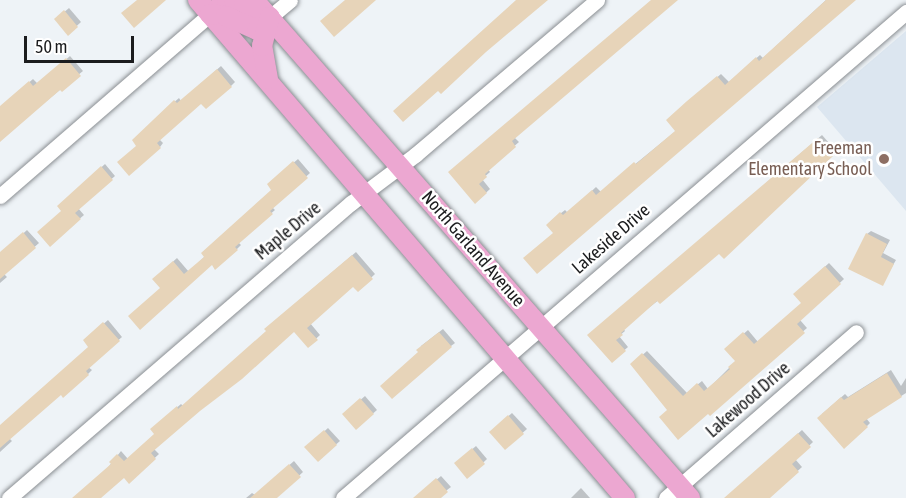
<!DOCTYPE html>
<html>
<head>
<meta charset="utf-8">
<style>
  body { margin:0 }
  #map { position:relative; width:906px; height:498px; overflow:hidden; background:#eef3f7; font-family:"Asap Condensed",sans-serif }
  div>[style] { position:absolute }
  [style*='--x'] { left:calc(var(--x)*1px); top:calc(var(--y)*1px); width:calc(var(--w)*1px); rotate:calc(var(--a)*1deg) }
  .built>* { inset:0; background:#dce6f0 }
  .shadow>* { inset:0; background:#0003 }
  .building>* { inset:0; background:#e7d4b9 }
  .roads { filter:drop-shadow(0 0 2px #8a8e92) drop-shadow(0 0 2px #8a8e92) }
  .minor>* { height:15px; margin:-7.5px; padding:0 7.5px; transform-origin:7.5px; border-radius:7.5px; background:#fff }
  .major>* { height:20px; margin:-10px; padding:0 10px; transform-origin:10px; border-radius:10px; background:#eca7d1 }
  .dots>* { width:16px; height:16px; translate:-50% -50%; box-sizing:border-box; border:3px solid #fff; border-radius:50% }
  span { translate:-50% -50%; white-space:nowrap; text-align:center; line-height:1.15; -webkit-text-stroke:5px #fff; paint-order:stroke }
  .education-label { font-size:18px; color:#785e54 }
  .right { translate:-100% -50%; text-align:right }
  .street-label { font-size:18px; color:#1b1c1e }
  .scale { position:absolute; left:24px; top:36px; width:110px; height:27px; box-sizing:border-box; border:3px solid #1b1c1e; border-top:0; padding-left:8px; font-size:18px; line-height:21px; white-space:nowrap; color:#1b1c1e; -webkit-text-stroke:4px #fff; paint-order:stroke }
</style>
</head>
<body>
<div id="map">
  <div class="built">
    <div style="clip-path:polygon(906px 31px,906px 211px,817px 107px)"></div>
  </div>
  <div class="shadow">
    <div style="clip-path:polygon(652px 0,675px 0,514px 137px,519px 142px,488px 169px,490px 172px,482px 179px,490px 189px,476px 202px,454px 169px)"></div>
    <div style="clip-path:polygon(826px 0,853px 0,555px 232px,551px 221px,565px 210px,568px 213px,596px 187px,601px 192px,677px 130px,693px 98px,721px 74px,729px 82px,760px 55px,763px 58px)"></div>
    <div style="clip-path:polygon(69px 8px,81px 22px,68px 34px,56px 19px)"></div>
    <div style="clip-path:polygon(70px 56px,83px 71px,0 139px,0 108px,33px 79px,38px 84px)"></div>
    <div style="clip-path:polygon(221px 66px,235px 82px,231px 86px,206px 107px,201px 102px,159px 139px,163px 143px,160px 147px,138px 145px,157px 117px,179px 98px,181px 101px)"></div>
    <div style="clip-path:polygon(822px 135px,836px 151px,724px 256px,720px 252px,623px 328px,625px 331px,619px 336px,628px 347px,612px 361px,593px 332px)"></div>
    <div style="clip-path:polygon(298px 159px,310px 173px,272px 207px,275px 210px,238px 242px,241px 245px,237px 249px,216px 268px,212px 263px,162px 288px,154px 279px,177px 258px,189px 272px,273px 189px,272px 181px)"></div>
    <div style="clip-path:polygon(105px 164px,115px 176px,78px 208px,84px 215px,50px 244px,63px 211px,59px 206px)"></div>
    <div style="clip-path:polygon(27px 230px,39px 243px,4px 274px,7px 277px,0 283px,0 255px)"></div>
    <div style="clip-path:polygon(871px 231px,890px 240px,883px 253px,896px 260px,882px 284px,867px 234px)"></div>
    <div style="clip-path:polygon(356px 252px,375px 274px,358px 290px,354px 285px,310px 323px,320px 335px,308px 346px,294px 330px,154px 449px,159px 454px,129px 482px,124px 476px,98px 498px,84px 498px,121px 451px,128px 459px,156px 434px,155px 426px,181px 404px,183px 406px,268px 331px,269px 326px)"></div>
    <div style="clip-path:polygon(829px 263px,844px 279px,800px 320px,807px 328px,708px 412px,669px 410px,632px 364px,647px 351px,687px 393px,702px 381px,708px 389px,736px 361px,726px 349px,748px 330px,758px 342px,803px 303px,795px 294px)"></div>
    <div style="clip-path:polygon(108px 320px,122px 337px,88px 367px,92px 370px,88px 374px,61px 393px,9px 438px,12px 441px,0 452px,0 428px,90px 347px,85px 340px)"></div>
    <div style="clip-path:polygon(443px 329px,455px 343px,451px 346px,420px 352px,421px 346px)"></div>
    <div style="clip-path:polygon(891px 370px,901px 386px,906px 378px,906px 393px,866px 418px,870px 423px,867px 426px,822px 414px,845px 394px,848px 397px)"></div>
    <div style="clip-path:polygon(365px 396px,377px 410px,356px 428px,344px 414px)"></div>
    <div style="clip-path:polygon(512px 413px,527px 429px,505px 448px,491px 432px)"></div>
    <div style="clip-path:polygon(328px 428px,340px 441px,318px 460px,307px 447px)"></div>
    <div style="clip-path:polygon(802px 430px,813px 442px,795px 459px,802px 467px,768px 498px,734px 498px,731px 494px)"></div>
    <div style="clip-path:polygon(476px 446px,487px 459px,468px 477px,456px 463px)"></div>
    <div style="clip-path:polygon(294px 461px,303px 472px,275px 498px,246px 498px,252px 493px,255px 495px)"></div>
    <div style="clip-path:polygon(441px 476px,451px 487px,447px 490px,439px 498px,415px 498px)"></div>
    <div style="clip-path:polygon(581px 488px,590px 498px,571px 498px)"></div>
  </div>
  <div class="building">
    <div style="clip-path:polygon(137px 0,166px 0,134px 28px,121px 13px)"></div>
    <div style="clip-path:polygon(345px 0,376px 0,334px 37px,320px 21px)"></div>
    <div style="clip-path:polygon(516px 0,548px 0,486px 52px,441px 94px,438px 91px,403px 122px,393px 111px)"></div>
    <div style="clip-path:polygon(651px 0,678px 0,512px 141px,516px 147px,485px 174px,487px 177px,479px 184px,487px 193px,475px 204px,448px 172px)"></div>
    <div style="clip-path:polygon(826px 0,856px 0,537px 274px,523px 258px,553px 233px,546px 225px,560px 212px,563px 215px,592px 190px,596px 195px,634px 162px,636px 164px,675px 131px,666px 120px,687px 101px,717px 76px,725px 85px,756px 57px,759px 61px)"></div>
    <div style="clip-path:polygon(64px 10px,78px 27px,68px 36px,54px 19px)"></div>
    <div style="clip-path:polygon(66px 58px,81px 76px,62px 92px,60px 90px,0 142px,0 106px,29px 81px,33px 86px)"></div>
    <div style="clip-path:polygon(217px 69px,232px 87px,206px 109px,201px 104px,157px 143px,161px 148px,129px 176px,117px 162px,136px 146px,132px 140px,174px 100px,177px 103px)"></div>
    <div style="clip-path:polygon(818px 138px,833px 156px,724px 259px,719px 254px,660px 304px,657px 301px,621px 333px,623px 335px,616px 340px,626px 351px,612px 363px,587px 335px)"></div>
    <div style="clip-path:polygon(293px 161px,308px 178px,270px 211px,273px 214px,235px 247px,238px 250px,215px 270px,212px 265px,140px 330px,128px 316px,160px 288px,152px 279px,173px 261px,184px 274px,204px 257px,201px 253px,271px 190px,267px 184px)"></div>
    <div style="clip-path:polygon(101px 166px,113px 180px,75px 213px,81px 219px,50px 247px,37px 232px,61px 211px,57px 206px)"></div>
    <div style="clip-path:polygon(23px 232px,36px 248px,0 279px,0 252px)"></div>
    <div style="clip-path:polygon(866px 233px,887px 244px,881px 257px,894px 264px,883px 286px,848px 269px)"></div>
    <div style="clip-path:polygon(352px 255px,373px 279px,358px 292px,353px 287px,307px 328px,318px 340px,308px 348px,294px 332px,242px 379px,200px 411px,151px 453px,156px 459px,129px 484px,124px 478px,101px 498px,72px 498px,111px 464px,109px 462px,117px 454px,124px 461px,154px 434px,150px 429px,177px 406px,178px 409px,266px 331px,264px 329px)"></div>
    <div style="clip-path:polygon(825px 266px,841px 284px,797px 324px,805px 333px,710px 416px,708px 414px,678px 440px,659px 417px,667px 410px,630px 364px,642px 353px,683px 396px,697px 383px,704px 391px,730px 369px,728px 367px,735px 361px,724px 349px,743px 332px,754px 344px,801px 303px,793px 294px)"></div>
    <div style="clip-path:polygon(103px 322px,120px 341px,86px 371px,89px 375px,63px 398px,61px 395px,0 448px,0 425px,88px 347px,83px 340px)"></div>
    <div style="clip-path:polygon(439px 332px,452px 347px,392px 399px,380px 386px,418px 352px,416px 350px)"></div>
    <div style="clip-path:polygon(887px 373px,902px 397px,863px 422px,868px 427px,844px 449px,817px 418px,841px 397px,844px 400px)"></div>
    <div style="clip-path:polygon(360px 398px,374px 414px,356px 430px,342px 414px)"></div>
    <div style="clip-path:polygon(508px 415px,524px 434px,505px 450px,489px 432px)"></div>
    <div style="clip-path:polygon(324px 430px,337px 445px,318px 462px,304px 447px)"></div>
    <div style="clip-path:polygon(798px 433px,811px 447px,792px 464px,799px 472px,770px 498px,724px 498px)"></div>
    <div style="clip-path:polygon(472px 448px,485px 464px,467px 479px,454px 463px)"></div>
    <div style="clip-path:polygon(289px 464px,301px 477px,277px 498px,250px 498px)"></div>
    <div style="clip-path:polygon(436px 478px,448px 492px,441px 498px,413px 498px)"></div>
  </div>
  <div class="roads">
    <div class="minor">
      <div style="--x:270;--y:17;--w:26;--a:-40"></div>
      <div style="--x:0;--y:196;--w:278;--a:-40.9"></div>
      <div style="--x:9;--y:498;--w:452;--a:-40.8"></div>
      <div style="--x:351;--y:203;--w:80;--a:-36.9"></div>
      <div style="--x:415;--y:155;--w:239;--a:-40.4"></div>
      <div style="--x:343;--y:498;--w:744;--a:-40.8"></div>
      <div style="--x:666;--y:498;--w:252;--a:-41.1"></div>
    </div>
    <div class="major">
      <div style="--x:198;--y:0;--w:656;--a:49.39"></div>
      <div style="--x:254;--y:0;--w:662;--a:48.8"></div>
      <div style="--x:210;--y:14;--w:21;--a:-37"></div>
      <div style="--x:227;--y:1;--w:7;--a:-8"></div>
      <div style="--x:234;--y:0;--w:10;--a:11"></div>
      <div style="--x:244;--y:2;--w:21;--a:41"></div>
      <div style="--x:210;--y:14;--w:16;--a:7"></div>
      <div style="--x:226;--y:16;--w:34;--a:24"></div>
      <div style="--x:257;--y:30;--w:18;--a:-45"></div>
      <div style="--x:268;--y:79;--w:34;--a:-100"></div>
      <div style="--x:262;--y:46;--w:30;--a:-75"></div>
    </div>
  </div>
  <div class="dots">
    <div style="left:884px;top:159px;background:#8d6e63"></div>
  </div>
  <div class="education-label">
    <span class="right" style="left:872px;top:159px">Freeman<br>Elementary School</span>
  </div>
  <div class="street-label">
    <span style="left:288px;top:231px;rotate:-40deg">Maple Drive</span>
    <span style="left:611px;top:239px;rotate:-41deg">Lakeside Drive</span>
    <span style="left:473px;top:249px;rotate:49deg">North Garland Avenue</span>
    <span style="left:748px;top:400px;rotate:-41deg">Lakewood Drive</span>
  </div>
  <div class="scale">50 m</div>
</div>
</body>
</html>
